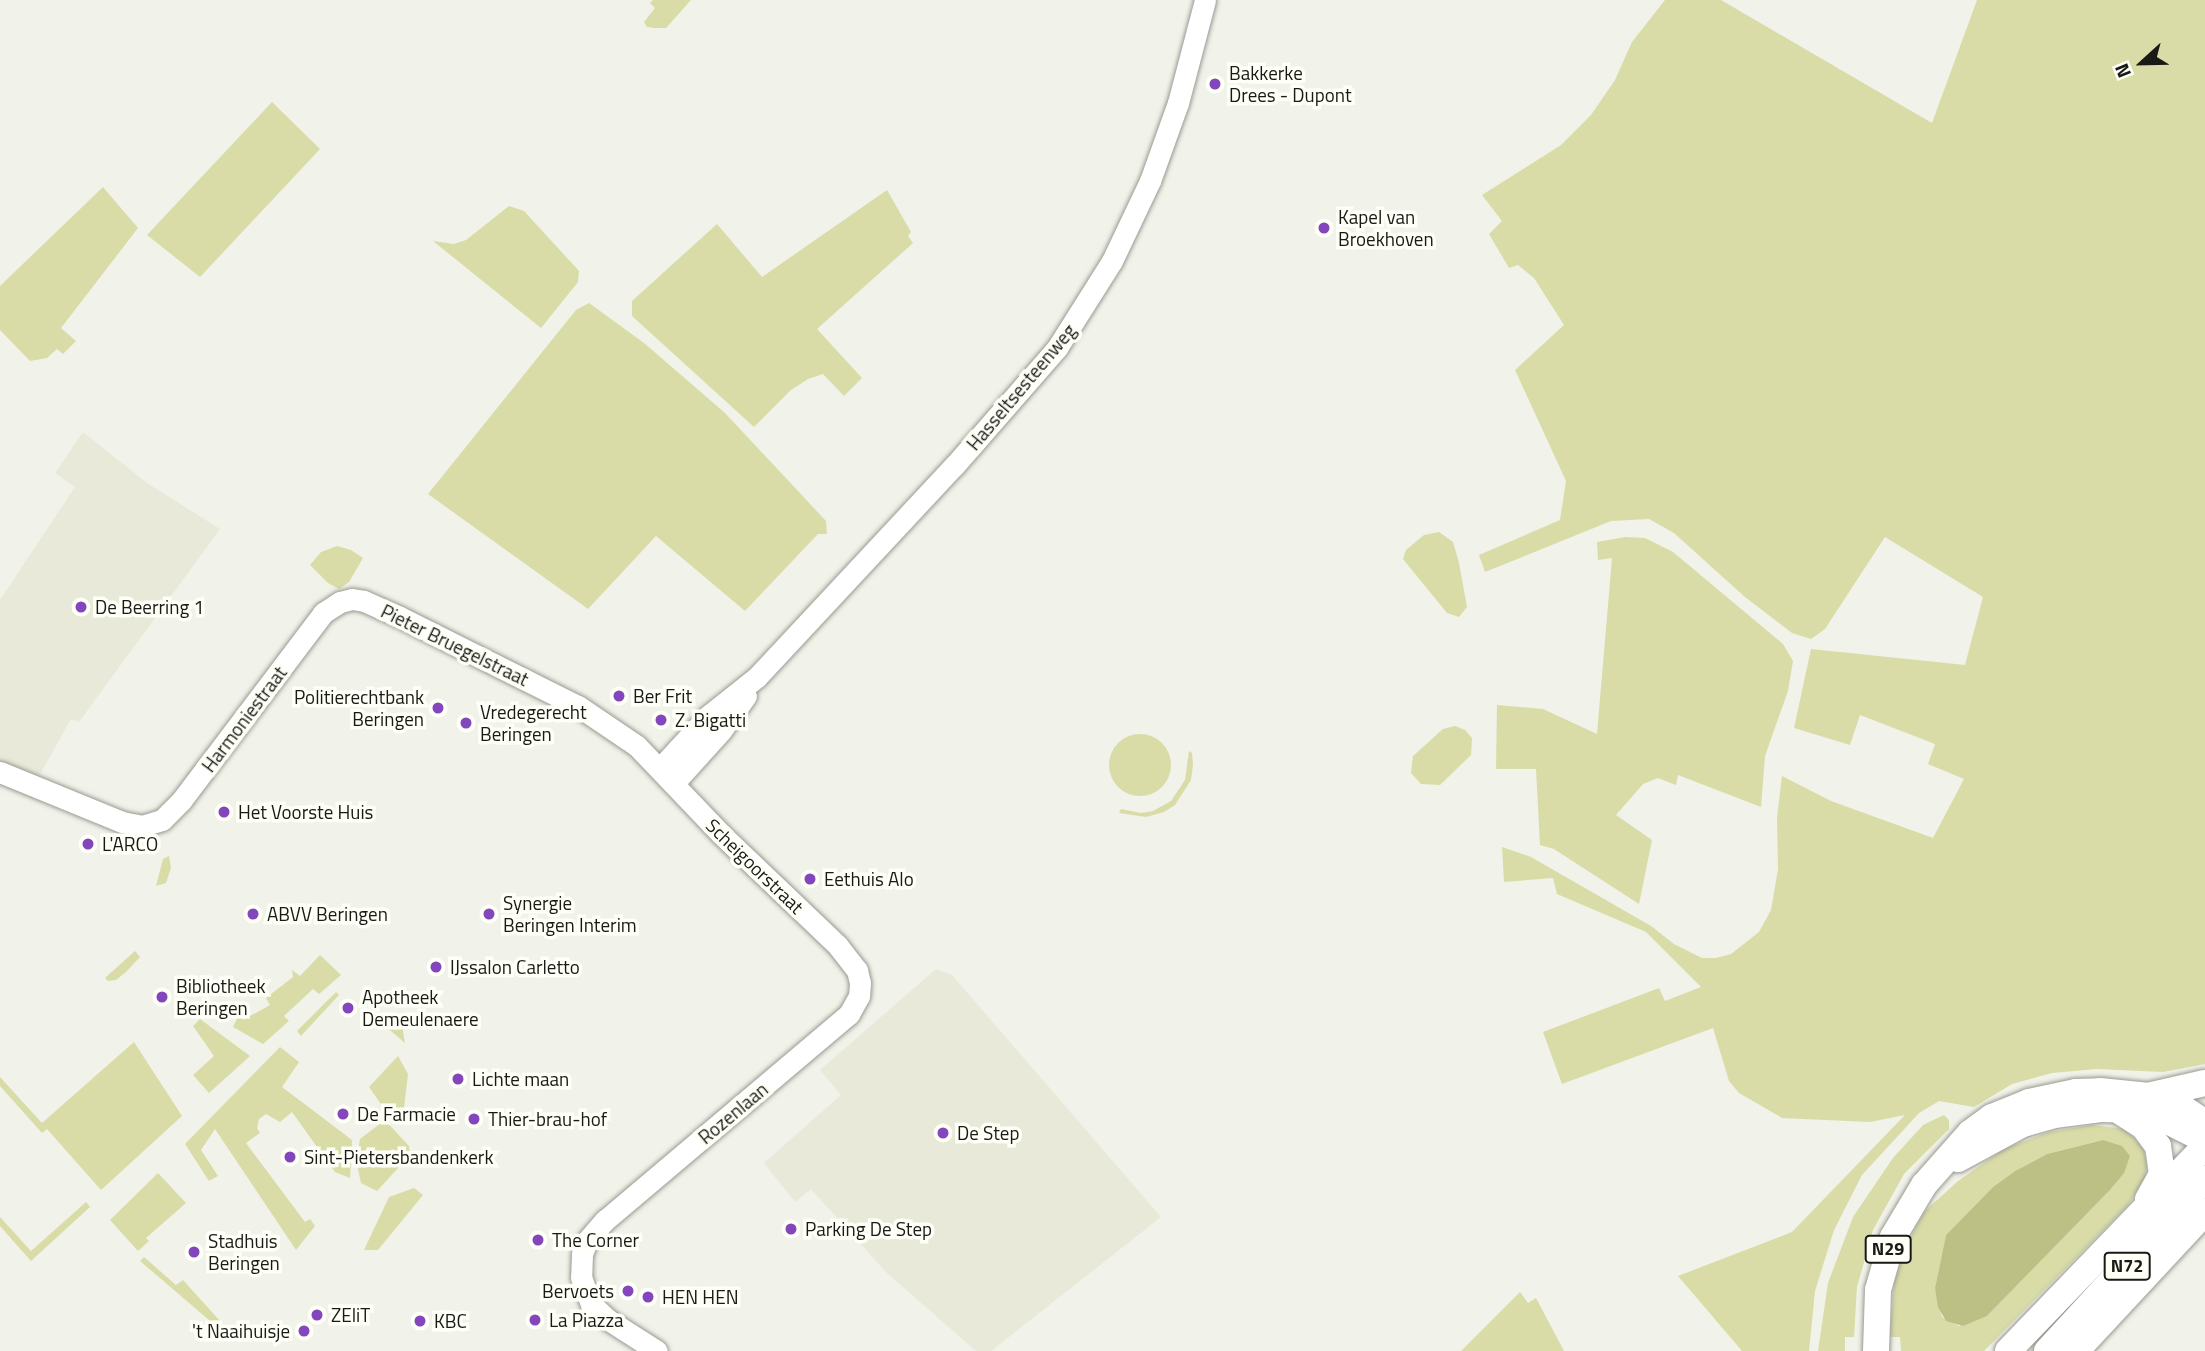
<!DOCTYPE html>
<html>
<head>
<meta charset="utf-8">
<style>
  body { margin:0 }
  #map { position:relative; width:2205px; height:1351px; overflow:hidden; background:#f1f2e9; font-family:"Titillium Web",sans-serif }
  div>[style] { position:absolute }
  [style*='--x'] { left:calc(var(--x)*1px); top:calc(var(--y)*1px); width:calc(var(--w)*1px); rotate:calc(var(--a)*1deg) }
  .built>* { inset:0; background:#e8e9d8 }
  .green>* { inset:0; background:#d9dca7 }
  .round { border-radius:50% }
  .water>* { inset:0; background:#bdc084 }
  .roads { filter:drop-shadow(0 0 2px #999a92) drop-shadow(0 0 2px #999a92) }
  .tertiary>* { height:21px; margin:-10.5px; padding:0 10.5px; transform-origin:10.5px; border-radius:10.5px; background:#fff }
  .primary>* { height:26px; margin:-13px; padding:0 13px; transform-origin:13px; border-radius:13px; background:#fff }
  .dots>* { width:19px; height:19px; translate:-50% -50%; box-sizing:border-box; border:4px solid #fefff6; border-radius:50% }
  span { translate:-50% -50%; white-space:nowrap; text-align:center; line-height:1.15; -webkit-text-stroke:7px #fefff6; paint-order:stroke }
  .shield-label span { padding:2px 5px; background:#fefff6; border:2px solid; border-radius:5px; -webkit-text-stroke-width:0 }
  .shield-label { font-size:18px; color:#191916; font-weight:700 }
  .poi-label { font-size:19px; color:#191916 }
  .left { translate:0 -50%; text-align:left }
  .right { translate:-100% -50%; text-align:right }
  .street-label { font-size:19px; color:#191916 }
  .north { position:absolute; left:2107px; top:28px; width:70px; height:70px; -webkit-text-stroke:5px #fefff6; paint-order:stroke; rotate:248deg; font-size:19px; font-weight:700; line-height:28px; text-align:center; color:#191916 }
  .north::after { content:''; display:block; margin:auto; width:24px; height:32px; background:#191916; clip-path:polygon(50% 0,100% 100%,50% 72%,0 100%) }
</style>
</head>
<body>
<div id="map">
  <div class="built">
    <div style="clip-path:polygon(83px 432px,147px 483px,220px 529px,79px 722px,71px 719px,37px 780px,0 763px,0 600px,75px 487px,55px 473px)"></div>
    <div style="clip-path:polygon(936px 969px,952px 975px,1161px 1217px,991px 1351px,976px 1351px,887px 1273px,811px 1189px,795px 1202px,764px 1163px,841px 1095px,820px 1070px)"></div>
  </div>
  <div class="green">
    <div style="clip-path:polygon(653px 0,691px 0,666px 28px,655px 28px,647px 27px,644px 22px,655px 8px,650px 3px)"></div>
    <div style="clip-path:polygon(1665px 0,1721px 0,1932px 123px,1977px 0,2205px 0,2205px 1064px,2163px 1072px,2097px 1069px,2052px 1073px,2012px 1084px,1974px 1107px,1939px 1101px,1919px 1113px,1862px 1175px,1834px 1230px,1815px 1291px,1809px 1351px,1742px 1351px,1678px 1276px,1792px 1232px,1905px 1115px,1870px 1122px,1782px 1118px,1739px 1093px,1729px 1081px,1713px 1028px,1562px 1084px,1543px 1032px,1659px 988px,1665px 1001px,1701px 987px,1646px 932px,1557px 894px,1553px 878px,1504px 882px,1502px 847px,1531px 857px,1651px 926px,1674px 944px,1702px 958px,1716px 958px,1731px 954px,1759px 932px,1771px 910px,1778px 869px,1777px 818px,1782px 776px,1831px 801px,1933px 838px,1964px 779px,1928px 764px,1935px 744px,1860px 715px,1850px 745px,1794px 728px,1811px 649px,1965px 665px,1983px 597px,1885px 537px,1825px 629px,1811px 639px,1792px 633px,1745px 597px,1674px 533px,1649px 519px,1611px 521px,1485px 572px,1479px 555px,1560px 520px,1566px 481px,1515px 370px,1564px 325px,1534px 278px,1518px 265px,1509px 268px,1489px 234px,1502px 221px,1482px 195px,1561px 145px,1591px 115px,1615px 80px,1632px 42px)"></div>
    <div style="clip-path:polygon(272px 102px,320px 149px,200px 277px,147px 235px)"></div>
    <div style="clip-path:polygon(103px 187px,138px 228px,61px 328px,76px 341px,63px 354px,57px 349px,47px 358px,30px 361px,0 330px,0 286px)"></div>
    <div style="clip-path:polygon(887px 190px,911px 232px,908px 236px,913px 243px,817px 329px,862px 378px,844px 396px,823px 374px,808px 379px,791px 390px,754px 427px,632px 316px,632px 301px,717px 224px,762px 277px)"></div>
    <div style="clip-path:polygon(509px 206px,524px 211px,579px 271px,578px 282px,541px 328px,433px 241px,454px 244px,466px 240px)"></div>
    <div style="clip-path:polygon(589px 303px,644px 343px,725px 413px,826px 521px,827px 534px,818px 534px,745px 611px,656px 536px,588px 609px,428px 494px,576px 310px)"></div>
    <div style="clip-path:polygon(1439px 532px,1453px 542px,1459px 563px,1467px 607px,1459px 617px,1447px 613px,1403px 559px,1406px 550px,1424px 535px)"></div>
    <div style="clip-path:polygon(1625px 537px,1645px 538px,1673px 552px,1783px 644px,1793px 661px,1788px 691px,1765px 756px,1761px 807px,1678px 775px,1676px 785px,1658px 778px,1643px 784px,1616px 815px,1652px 840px,1639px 904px,1554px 849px,1540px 845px,1536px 769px,1496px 769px,1497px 705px,1543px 709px,1597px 734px,1612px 558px,1598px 560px,1597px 542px)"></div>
    <div style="clip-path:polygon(337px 546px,351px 550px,363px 558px,349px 582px,339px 589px,328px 583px,310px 565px,321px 552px)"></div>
    <div style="clip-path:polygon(1455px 726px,1465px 730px,1472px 738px,1471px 755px,1440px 785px,1421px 784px,1411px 773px,1413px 756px,1443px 729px)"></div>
    <div class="round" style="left:1109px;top:734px;width:62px;height:62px"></div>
    <div style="clip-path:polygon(1189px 751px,1192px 753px,1193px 765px,1191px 780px,1175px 805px,1164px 812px,1146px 817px,1119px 813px,1121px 809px,1141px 813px,1153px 811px,1171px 801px,1185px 780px)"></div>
    <div style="clip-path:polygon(169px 856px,171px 868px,166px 883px,156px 886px,163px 859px)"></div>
    <div style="clip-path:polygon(135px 951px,140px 957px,126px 972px,116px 980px,108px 981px,105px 978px)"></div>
    <div style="clip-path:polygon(320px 955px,341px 975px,319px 994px,313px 989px,284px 1016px,289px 1021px,263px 1044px,233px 1027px,239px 1014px,243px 1020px,270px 1005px,266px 998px,293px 977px,292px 970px,300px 976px)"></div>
    <div style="clip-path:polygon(336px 992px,339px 995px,301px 1036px,297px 1031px)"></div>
    <div style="clip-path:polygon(200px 1019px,250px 1056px,209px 1093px,193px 1075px,214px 1056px,193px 1026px)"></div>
    <div style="clip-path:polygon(401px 1020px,405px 1043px,384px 1025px)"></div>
    <div style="clip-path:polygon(134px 1042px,182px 1116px,101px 1190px,47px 1129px,42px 1133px,0 1086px,0 1077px,42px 1123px)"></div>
    <div style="clip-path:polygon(280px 1047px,299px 1062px,282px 1087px,352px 1140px,350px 1178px,335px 1172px,292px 1112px,280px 1122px,266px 1114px,259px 1119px,257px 1128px,260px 1133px,246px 1143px,305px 1222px,310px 1219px,315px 1226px,296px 1250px,215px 1129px,201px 1150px,218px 1176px,209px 1181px,185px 1144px)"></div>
    <div style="clip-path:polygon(398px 1056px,408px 1074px,404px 1108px,385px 1110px,369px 1087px)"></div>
    <div style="clip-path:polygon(1944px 1115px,1949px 1120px,1949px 1129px,1904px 1174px,1873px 1230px,1857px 1287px,1854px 1337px,1845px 1337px,1845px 1351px,1818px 1351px,1828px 1283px,1853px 1217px,1893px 1158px,1923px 1125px)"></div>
    <div style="clip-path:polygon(385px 1120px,409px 1146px,410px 1155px,377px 1191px,361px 1183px,358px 1169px,362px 1155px,359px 1145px,360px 1139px)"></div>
    <div style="clip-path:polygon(evenodd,2092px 1125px,2125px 1129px,2143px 1148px,2147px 1164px,2145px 1178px,2128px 1205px,1984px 1351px,1901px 1351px,1900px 1337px,1890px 1337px,1894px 1283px,1906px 1246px,1924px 1212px,1958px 1181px,2004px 1149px,2049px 1132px,2092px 1125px,2103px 1140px,2109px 1191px,1987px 1316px,1959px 1326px,1942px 1317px,1935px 1288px,1946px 1235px,1993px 1187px,2015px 1171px,2047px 1154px,2103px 1140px)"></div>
    <div style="clip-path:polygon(158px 1173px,186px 1203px,146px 1238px,149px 1241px,138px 1251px,110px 1220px)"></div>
    <div style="clip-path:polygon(414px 1188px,423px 1195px,378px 1250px,364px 1250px,389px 1197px)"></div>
    <div style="clip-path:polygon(86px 1202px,90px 1207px,31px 1261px,0 1226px,0 1217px,31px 1251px)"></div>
    <div style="clip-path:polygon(144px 1257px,176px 1285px,183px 1280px,220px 1321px,216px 1326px,140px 1261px)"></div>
    <div style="clip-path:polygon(1520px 1292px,1528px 1303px,1536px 1298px,1564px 1351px,1461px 1351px)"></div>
  </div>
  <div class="water">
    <div style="clip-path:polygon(2103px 1140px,2122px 1146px,2130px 1156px,2124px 1173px,2109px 1191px,1987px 1316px,1963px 1326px,1946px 1321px,1938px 1307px,1935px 1288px,1946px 1235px,1993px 1187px,2015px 1171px,2047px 1154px)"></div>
  </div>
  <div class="roads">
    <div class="tertiary">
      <div style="--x:660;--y:768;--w:71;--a:-47.3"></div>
      <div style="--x:708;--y:716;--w:63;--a:-38.5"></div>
      <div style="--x:757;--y:677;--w:289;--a:-47"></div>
      <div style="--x:954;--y:466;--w:157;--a:-48.9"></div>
      <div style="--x:1057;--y:348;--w:103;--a:-57.7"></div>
      <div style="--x:1112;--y:261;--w:89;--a:-64.6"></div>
      <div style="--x:1150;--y:181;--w:83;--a:-70.3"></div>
      <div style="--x:1178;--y:103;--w:106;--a:-75.3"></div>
      <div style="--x:0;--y:772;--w:132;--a:22.3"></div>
      <div style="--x:122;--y:822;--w:20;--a:11"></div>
      <div style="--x:142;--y:826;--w:21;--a:-17"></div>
      <div style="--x:162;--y:820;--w:27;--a:-45"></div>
      <div style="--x:181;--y:801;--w:236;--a:-52.9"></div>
      <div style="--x:323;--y:613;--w:20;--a:-33"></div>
      <div style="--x:340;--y:602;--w:12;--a:-14"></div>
      <div style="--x:352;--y:599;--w:12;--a:9"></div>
      <div style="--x:364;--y:601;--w:39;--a:24"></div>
      <div style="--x:400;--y:617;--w:199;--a:26.6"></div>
      <div style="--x:578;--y:706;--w:71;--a:34.1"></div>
      <div style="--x:637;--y:746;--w:122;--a:46.3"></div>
      <div style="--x:721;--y:834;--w:162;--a:43.7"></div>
      <div style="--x:838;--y:946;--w:31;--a:52"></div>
      <div style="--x:857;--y:970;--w:13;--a:77"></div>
      <div style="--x:860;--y:983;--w:13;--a:94"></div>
      <div style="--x:859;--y:996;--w:21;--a:119"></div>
      <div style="--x:849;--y:1014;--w:319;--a:139.8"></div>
      <div style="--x:605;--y:1220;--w:28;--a:131"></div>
      <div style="--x:587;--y:1241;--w:14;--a:111"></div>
      <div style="--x:582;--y:1254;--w:23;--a:92"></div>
      <div style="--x:581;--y:1277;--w:29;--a:70"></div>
      <div style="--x:591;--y:1304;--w:22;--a:43"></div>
      <div style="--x:607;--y:1319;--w:59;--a:32.6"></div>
      <div style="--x:674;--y:783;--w:70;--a:-47.9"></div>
      <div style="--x:721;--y:731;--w:43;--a:-54.5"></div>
    </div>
    <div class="primary">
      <div style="--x:2152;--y:1095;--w:54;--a:-12.8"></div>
      <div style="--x:2121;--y:1112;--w:27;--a:33"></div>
      <div style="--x:2144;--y:1127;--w:24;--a:54"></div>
      <div style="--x:2158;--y:1146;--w:28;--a:82"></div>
      <div style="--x:2162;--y:1174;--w:29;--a:119"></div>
      <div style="--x:1958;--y:1159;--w:74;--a:-28.3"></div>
      <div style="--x:2023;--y:1124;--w:32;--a:-16"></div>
      <div style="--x:2054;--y:1115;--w:47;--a:-7.3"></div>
      <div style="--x:2101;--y:1109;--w:44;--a:1.3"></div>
      <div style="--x:2145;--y:1110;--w:67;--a:26.6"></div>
      <div style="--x:1876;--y:1351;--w:61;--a:-88.1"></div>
      <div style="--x:1878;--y:1290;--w:55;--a:-74.2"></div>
      <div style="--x:1893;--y:1237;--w:61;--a:-59.2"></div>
      <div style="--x:1924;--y:1185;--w:69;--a:-48.5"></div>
      <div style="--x:1970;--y:1133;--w:27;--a:-36"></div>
      <div style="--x:1992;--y:1117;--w:40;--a:-22"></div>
      <div style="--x:2029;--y:1102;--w:48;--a:-12"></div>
      <div style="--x:2076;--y:1092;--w:24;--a:-2"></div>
      <div style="--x:2100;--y:1091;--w:59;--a:5.8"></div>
      <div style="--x:2159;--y:1097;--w:26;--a:25"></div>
      <div style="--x:2183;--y:1108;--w:27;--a:34"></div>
      <div style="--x:2008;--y:1351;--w:284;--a:-46.1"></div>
      <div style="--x:2047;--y:1351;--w:234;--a:-47.4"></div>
      <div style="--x:2076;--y:1351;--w:190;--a:-47.1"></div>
    </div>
  </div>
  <div class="dots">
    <div style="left:1215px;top:84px;background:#8446bc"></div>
    <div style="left:1324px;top:228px;background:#8446bc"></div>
    <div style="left:81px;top:607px;background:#8446bc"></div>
    <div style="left:619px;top:696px;background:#8446bc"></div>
    <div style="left:438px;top:708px;background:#8446bc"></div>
    <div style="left:661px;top:720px;background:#8446bc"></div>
    <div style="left:466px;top:723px;background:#8446bc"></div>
    <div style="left:224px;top:812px;background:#8446bc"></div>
    <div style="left:88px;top:844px;background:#8446bc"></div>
    <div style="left:810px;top:879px;background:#8446bc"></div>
    <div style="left:253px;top:914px;background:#8446bc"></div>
    <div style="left:489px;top:914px;background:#8446bc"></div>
    <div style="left:436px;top:967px;background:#8446bc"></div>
    <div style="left:162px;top:997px;background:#8446bc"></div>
    <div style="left:348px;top:1008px;background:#8446bc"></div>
    <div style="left:458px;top:1079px;background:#8446bc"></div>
    <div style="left:343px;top:1114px;background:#8446bc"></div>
    <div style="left:474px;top:1119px;background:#8446bc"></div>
    <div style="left:943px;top:1133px;background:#8446bc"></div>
    <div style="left:290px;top:1157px;background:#8446bc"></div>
    <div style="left:791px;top:1229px;background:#8446bc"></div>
    <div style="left:538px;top:1240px;background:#8446bc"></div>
    <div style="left:194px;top:1252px;background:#8446bc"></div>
    <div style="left:628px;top:1291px;background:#8446bc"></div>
    <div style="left:648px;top:1297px;background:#8446bc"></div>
    <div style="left:317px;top:1315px;background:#8446bc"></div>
    <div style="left:535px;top:1320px;background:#8446bc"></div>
    <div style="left:420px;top:1321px;background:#8446bc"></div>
    <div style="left:304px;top:1331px;background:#8446bc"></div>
  </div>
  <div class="shield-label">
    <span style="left:1888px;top:1249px">N29</span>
    <span style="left:2127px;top:1266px">N72</span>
  </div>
  <div class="poi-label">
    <span class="left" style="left:1229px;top:84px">Bakkerke<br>Drees - Dupont</span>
    <span class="left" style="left:1338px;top:228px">Kapel van<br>Broekhoven</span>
    <span class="left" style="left:95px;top:607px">De Beerring 1</span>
    <span class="left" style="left:633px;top:696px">Ber Frit</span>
    <span class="right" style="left:424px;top:708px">Politierechtbank<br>Beringen</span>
    <span class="left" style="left:480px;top:723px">Vredegerecht<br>Beringen</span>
    <span class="left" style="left:675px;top:720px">Z. Bigatti</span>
    <span class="left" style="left:238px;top:812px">Het Voorste Huis</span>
    <span class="left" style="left:102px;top:844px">L'ARCO</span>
    <span class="left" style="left:824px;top:879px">Eethuis Alo</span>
    <span class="left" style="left:503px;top:914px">Synergie<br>Beringen Interim</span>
    <span class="left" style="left:267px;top:914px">ABVV Beringen</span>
    <span class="left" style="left:450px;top:967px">IJssalon Carletto</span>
    <span class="left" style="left:176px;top:997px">Bibliotheek<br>Beringen</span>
    <span class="left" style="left:362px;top:1008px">Apotheek<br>Demeulenaere</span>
    <span class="left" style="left:472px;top:1079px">Lichte maan</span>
    <span class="left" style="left:357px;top:1114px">De Farmacie</span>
    <span class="left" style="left:488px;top:1119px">Thier-brau-hof</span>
    <span class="left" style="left:957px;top:1133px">De Step</span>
    <span class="left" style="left:304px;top:1157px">Sint-Pietersbandenkerk</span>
    <span class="left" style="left:805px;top:1229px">Parking De Step</span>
    <span class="left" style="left:552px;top:1240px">The Corner</span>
    <span class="left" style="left:208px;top:1252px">Stadhuis<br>Beringen</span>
    <span class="right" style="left:614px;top:1291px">Bervoets</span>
    <span class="left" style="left:662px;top:1297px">HEN HEN</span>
    <span class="left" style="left:331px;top:1315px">ZEliT</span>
    <span class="left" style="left:549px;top:1320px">La Piazza</span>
    <span class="left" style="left:434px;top:1321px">KBC</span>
    <span class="right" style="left:290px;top:1331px">'t Naaihuisje</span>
  </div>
  <div class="street-label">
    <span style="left:1021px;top:387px;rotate:-50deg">Hasseltsesteenweg</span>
    <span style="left:455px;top:645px;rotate:26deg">Pieter Bruegelstraat</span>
    <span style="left:244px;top:719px;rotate:-53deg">Harmoniestraat</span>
    <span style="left:755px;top:866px;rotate:44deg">Scheigoorstraat</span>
    <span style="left:733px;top:1113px;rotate:-40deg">Rozenlaan</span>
  </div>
  <div class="north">N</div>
</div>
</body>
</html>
